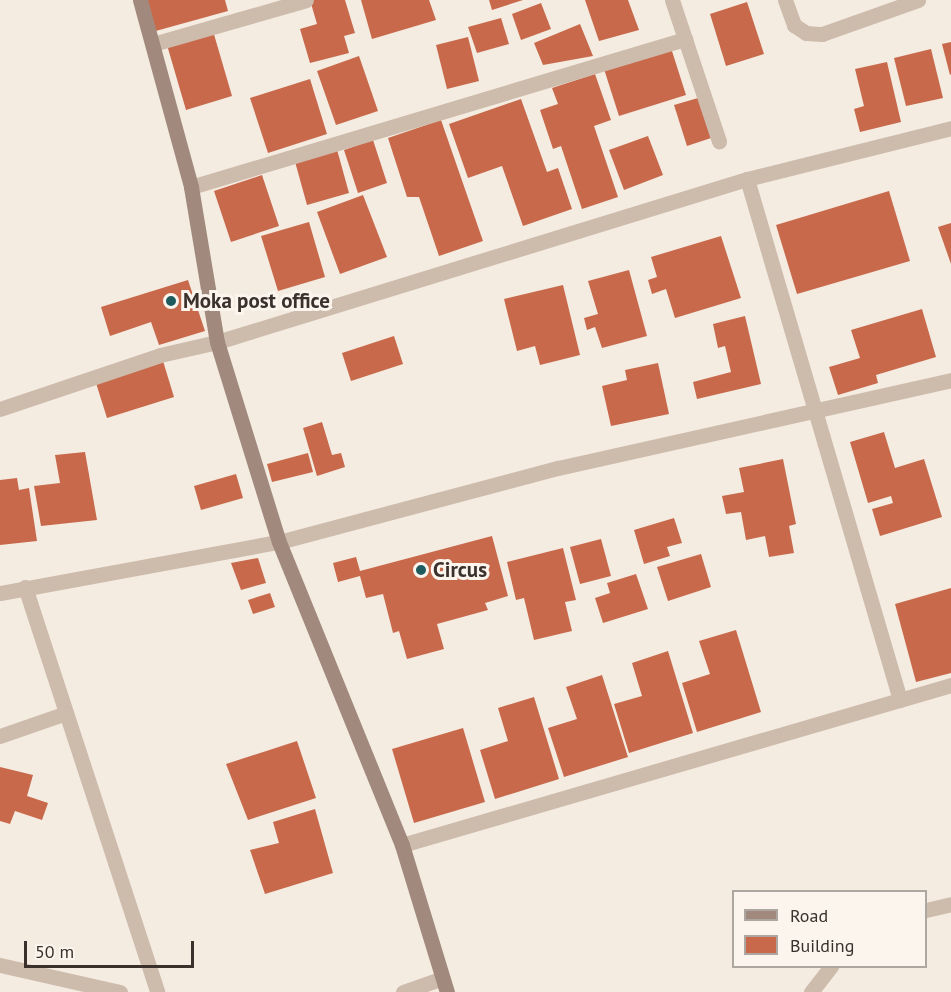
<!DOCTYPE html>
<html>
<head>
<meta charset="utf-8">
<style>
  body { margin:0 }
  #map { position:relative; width:951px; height:992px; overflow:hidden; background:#f4ebe1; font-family:"PT Sans",sans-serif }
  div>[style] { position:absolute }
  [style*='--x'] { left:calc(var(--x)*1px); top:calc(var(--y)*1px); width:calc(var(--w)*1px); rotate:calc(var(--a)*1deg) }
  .building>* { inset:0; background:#c8694b }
  .street>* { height:15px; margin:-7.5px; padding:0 7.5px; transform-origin:7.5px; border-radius:7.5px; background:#cdbbac }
  .secondary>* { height:15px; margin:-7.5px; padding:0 7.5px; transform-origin:7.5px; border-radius:7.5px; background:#a18a7d }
  .dots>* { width:16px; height:16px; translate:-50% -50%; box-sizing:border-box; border:3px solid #fbf5ee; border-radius:50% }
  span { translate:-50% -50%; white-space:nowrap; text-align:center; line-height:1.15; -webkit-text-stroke:6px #fbf5ee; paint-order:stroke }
  .poi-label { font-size:21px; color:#3b302b; font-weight:700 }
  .left { translate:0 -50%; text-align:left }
  .legend { position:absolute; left:732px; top:890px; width:195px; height:78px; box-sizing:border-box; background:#fbf5ee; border:2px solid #aea6a0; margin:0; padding:8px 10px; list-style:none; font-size:18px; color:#3b302b }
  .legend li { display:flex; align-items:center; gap:12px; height:30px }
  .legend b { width:30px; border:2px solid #aea6a0 }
  .scale { position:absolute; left:24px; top:941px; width:170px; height:27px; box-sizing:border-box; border:3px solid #3b302b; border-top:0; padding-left:8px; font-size:18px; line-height:21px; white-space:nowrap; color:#3b302b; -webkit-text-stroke:4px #fbf5ee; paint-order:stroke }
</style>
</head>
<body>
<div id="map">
  <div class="building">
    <div style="clip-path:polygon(143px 0,225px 0,228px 11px,152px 32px)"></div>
    <div style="clip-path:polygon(310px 0,345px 0,355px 33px,344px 36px,349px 53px,310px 63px,300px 29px,317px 24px)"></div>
    <div style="clip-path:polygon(361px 0,429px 0,436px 20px,372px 39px)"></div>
    <div style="clip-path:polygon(489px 0,523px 0,492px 10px)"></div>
    <div style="clip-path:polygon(585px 0,628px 0,639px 30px,599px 41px)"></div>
    <div style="clip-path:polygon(747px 2px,764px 54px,726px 66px,710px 14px)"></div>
    <div style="clip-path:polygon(541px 3px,551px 29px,521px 40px,512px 14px)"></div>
    <div style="clip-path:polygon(501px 18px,509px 44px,477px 53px,468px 27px)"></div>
    <div style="clip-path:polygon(580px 24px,593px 56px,543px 65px,534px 43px)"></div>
    <div style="clip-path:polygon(213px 31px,232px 96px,186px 110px,167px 45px)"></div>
    <div style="clip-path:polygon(468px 37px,479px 81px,447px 89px,436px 45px)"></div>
    <div style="clip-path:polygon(951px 42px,951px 74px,950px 75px,942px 44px)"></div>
    <div style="clip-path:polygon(671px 48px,686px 95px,619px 116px,604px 69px)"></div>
    <div style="clip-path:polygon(931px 49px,943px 98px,906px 106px,894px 58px)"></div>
    <div style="clip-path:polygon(359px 56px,378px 111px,336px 125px,317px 71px)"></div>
    <div style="clip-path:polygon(887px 62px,901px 122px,860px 132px,854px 109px,864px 106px,855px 69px)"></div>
    <div style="clip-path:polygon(595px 74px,611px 120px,594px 126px,618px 197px,582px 209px,561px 146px,553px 149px,540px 110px,558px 104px,552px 88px)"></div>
    <div style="clip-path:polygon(310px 79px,327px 134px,268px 153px,250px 98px)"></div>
    <div style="clip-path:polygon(698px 98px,711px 138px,687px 146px,674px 105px)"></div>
    <div style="clip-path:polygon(521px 99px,547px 172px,558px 168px,572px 209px,523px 226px,502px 166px,468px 178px,449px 124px)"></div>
    <div style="clip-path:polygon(441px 120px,483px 241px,439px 256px,419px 197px,407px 197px,388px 138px)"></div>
    <div style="clip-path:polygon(648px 136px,663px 175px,624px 190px,609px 150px)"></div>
    <div style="clip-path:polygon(373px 140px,387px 183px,358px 193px,344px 150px)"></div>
    <div style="clip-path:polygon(336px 146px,349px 193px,307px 205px,294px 158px)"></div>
    <div style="clip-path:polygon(262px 175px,279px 226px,231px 242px,214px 191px)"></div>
    <div style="clip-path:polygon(889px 191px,910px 261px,797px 294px,776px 225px)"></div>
    <div style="clip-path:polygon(363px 195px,387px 257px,340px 274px,317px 212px)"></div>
    <div style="clip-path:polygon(309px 222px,325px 277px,278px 291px,261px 236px)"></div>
    <div style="clip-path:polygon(951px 223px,951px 264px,938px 227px)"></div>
    <div style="clip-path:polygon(721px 236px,741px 298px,675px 318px,666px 289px,652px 294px,648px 280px,657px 277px,651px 257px)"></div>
    <div style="clip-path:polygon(629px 270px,647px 336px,602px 348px,595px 327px,587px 330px,584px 318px,598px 314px,588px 281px)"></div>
    <div style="clip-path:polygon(188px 280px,205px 331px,159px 345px,151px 322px,110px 336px,101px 307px)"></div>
    <div style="clip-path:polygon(563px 285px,580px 355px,540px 365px,535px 346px,517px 351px,504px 299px)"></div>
    <div style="clip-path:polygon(922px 309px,936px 357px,876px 375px,878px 383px,838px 395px,829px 367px,860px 358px,851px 330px)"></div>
    <div style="clip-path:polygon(745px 316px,761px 384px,697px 399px,693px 382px,731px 372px,725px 346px,718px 348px,713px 324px)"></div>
    <div style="clip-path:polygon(394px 336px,403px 364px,351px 381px,342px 353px)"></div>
    <div style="clip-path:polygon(163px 361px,174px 397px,107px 418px,96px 383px)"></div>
    <div style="clip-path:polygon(658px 363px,669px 414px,611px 426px,602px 386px,627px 380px,625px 370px)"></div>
    <div style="clip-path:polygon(322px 422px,332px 455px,341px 453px,345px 467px,317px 476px,303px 428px)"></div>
    <div style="clip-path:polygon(884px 432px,895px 468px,924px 459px,942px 517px,880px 536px,872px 509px,893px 503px,891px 496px,868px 503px,850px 442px)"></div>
    <div style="clip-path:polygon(85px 452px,97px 520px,41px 526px,34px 486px,60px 483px,55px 455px)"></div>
    <div style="clip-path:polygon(308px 453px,313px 472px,272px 482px,267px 464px)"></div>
    <div style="clip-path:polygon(783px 459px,796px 524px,789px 526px,794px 553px,769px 557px,765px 536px,746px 540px,741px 512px,726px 514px,722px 496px,744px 492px,739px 468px)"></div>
    <div style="clip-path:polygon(236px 474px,243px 498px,201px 510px,194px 486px)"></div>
    <div style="clip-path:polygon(17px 478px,19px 490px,29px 488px,37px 541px,0 545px,0 480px)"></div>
    <div style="clip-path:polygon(674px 518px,682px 543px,667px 547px,670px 556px,644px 564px,634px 530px)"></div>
    <div style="clip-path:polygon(492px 536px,508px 596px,485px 603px,488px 610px,437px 624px,444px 649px,407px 659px,399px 631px,393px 633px,383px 594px,366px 598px,360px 576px,338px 582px,333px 563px,356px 557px,360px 571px)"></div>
    <div style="clip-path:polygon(601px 539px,611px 576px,580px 584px,570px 547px)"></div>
    <div style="clip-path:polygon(563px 548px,576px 600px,565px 602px,572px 631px,534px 640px,524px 598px,516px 600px,507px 562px)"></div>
    <div style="clip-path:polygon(701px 554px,711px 587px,668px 601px,657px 567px)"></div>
    <div style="clip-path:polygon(258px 558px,266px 583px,241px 590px,231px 563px)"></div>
    <div style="clip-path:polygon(636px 574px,648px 609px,603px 623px,595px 598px,610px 593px,607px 583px)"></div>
    <div style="clip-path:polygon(951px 588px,951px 673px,916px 682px,895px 604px)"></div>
    <div style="clip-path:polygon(270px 593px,275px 607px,253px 614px,248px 600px)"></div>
    <div style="clip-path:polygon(736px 630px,761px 712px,697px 732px,682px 683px,710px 674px,699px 641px)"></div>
    <div style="clip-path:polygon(668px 651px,693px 733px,629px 753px,614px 704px,642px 696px,632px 663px)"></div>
    <div style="clip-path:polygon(602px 675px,628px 757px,564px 777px,548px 728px,577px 719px,566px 687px)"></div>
    <div style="clip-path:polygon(534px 697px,559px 779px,495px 799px,480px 750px,508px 741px,498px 708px)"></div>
    <div style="clip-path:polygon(463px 728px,485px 802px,414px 823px,392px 749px)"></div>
    <div style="clip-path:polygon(297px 741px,316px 798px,248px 820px,226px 764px)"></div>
    <div style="clip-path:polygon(0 767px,33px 775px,27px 796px,48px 803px,42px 820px,15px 811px,10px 824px,0 821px)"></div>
    <div style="clip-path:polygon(315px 809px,333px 873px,265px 894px,250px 850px,279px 843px,273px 822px)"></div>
  </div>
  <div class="street">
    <div style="--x:785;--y:0;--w:27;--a:70"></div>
    <div style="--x:794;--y:25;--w:14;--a:34"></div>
    <div style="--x:806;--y:33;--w:16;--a:4"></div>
    <div style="--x:822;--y:34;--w:102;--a:-19.5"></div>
    <div style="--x:685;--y:39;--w:108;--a:71.6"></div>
    <div style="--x:153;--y:44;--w:159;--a:-16"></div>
    <div style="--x:747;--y:179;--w:543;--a:73.63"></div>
    <div style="--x:191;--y:187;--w:516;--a:-16.68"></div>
    <div style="--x:685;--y:39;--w:41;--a:-108.4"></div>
    <div style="--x:0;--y:409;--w:169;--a:-18.6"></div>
    <div style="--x:160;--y:355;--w:58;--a:-12.8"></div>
    <div style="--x:217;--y:342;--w:554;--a:-17.1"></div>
    <div style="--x:747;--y:179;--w:210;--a:-14"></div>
    <div style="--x:25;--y:587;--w:426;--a:71.9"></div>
    <div style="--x:0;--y:593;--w:284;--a:-10.4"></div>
    <div style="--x:279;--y:542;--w:289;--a:-14.9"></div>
    <div style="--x:558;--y:468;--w:403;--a:-12.6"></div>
    <div style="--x:0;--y:736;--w:70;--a:-19.2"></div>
    <div style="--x:402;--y:845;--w:572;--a:-16.25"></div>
    <div style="--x:926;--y:910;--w:26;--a:-13"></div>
    <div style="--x:0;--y:965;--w:123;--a:12.7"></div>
    <div style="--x:403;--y:992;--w:42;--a:-19.3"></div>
    <div style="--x:811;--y:992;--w:33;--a:-52"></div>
  </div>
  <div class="secondary">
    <div style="--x:140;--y:0;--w:194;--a:74.7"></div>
    <div style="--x:191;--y:187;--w:157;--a:80.5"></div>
    <div style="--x:217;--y:342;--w:209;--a:72.8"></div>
    <div style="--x:279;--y:542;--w:327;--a:67.9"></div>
    <div style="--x:402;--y:845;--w:154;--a:73"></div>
  </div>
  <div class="dots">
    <div style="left:171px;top:301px;background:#1f5a5e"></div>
    <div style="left:421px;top:570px;background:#1f5a5e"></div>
  </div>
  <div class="poi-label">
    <span class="left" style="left:183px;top:301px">Moka post office</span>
    <span class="left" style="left:433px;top:570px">Circus</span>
  </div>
  <ul class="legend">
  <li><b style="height:8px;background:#a18a7d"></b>Road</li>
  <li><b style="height:16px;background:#c8694b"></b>Building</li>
  </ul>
  <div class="scale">50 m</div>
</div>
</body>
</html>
